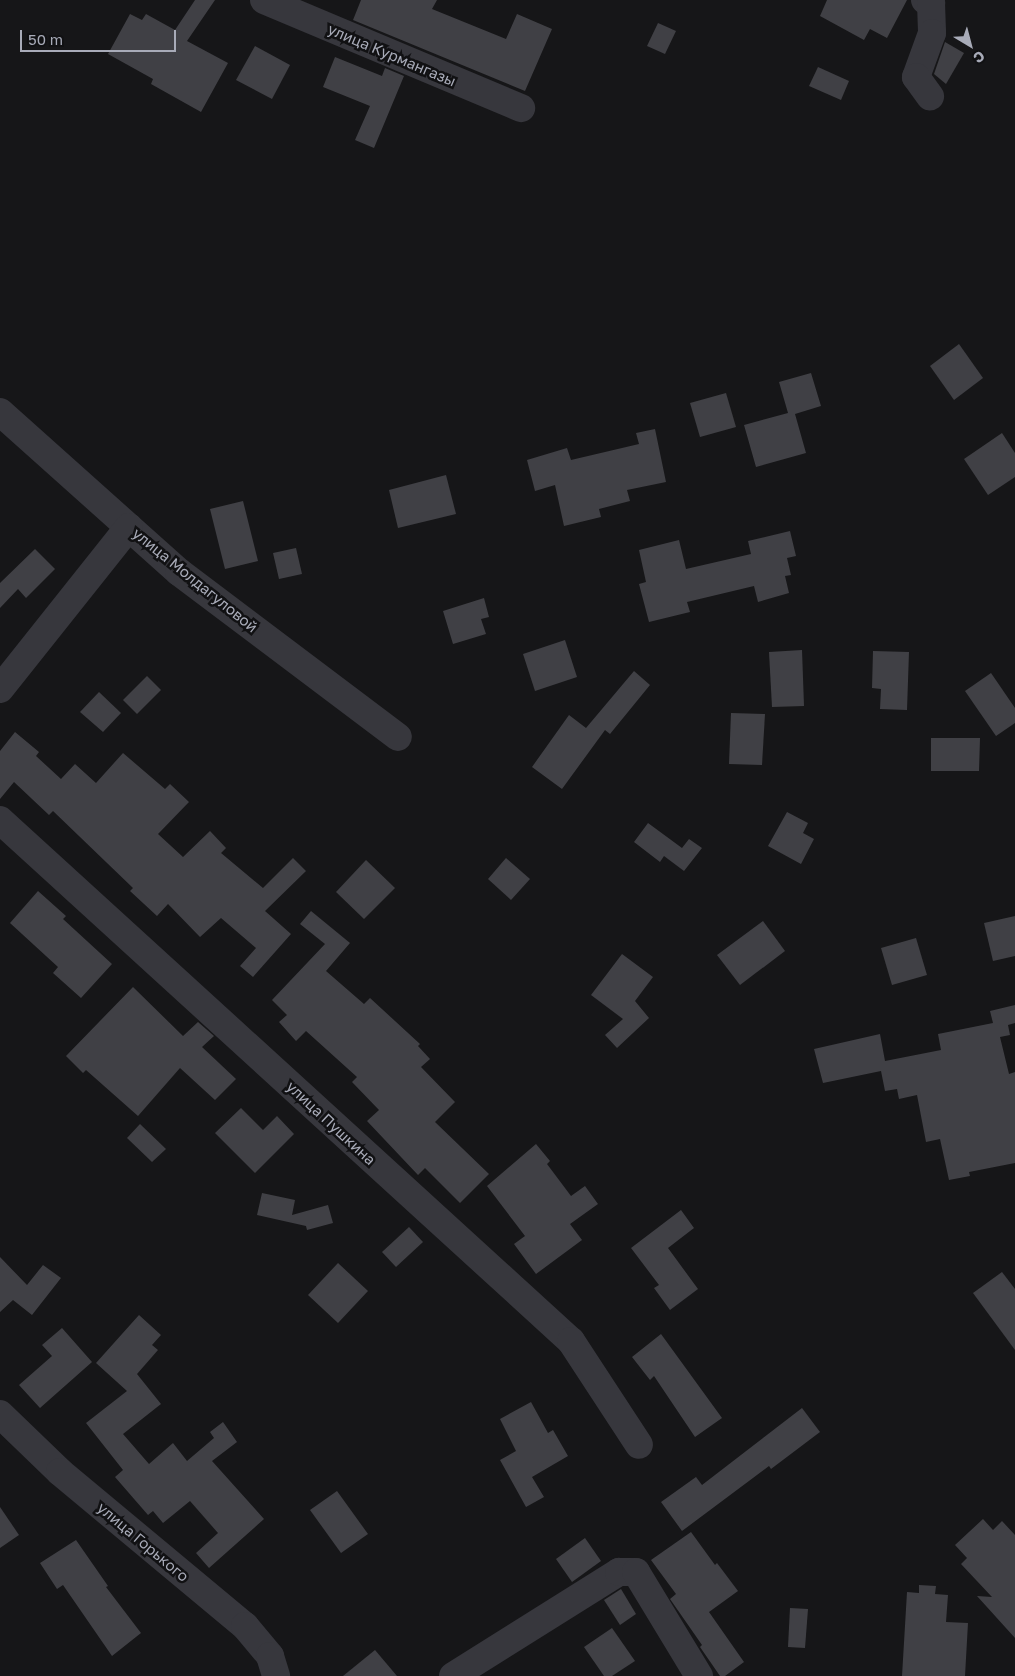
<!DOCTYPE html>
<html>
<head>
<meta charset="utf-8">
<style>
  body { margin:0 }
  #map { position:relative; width:1015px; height:1676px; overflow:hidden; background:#161618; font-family:"Golos Text",sans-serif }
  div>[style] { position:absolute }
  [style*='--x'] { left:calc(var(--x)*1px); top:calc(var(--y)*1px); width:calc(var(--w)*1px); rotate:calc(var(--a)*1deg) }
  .building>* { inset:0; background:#404045 }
  .minor>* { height:28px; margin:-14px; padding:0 14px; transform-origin:14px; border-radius:14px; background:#37373d }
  span { translate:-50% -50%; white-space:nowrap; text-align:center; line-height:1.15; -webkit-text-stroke:5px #111113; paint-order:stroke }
  .street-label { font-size:15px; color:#a8abb8 }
  .north { position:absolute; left:945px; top:20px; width:50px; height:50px; -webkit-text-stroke:4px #111113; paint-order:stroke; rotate:143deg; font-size:14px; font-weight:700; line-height:20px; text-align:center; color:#a8abb8 }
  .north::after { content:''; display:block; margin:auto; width:18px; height:22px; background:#a8abb8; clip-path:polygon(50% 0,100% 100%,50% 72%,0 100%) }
  .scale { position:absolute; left:20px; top:30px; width:156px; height:22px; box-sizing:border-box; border:2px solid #a8abb8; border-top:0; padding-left:6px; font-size:15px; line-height:18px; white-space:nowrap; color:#a8abb8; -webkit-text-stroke:4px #111113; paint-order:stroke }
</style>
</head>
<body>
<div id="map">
  <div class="building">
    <div style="clip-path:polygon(195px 0,215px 0,187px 41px,228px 63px,201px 112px,151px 84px,153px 79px,108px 54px,130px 14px,142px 20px,146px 14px,175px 30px)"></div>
    <div style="clip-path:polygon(361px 0,437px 0,432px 9px,506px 39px,517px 14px,552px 29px,525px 91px,353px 20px)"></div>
    <div style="clip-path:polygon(827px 0,907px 0,887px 38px,870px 29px,864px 40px,820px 16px)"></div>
    <div style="clip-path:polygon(658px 23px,676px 31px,665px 54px,647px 46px)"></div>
    <div style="clip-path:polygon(945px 42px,964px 53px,946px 84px,934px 74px)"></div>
    <div style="clip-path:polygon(255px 46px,290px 65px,272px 99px,236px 80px)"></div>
    <div style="clip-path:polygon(335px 57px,382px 76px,385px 68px,404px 76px,374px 148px,355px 140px,370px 106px,323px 87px)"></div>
    <div style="clip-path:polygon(818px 67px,849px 81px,841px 100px,809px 86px)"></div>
    <div style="clip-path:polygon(959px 344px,983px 378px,954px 400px,930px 366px)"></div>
    <div style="clip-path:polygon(811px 373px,821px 406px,795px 414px,806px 453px,756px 467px,744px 425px,788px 413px,779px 382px)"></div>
    <div style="clip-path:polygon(726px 393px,736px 427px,700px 437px,690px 403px)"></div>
    <div style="clip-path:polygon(655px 429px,666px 482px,627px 490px,630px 501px,599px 509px,601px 517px,564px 526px,555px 485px,535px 491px,527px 460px,567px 448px,571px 460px,639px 444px,636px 433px)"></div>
    <div style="clip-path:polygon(1002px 433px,1015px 453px,1015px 477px,988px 495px,964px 459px)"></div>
    <div style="clip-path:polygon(446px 475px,456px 514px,398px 528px,389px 490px)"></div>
    <div style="clip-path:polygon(243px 501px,258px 561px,225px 569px,210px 509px)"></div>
    <div style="clip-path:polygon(790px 531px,796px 556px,787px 558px,791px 575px,785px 576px,789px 593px,758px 602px,754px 586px,687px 602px,690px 612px,649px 622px,639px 584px,646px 582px,639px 550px,679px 540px,686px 569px,751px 554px,748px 541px)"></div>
    <div style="clip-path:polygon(296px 548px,302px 574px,279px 579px,273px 553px)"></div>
    <div style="clip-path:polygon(35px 549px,55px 569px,26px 598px,18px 589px,0 608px,0 583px)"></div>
    <div style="clip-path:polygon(484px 598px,489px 617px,481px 619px,486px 634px,453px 644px,443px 611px)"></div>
    <div style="clip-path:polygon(565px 640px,577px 677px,535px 691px,523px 654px)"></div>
    <div style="clip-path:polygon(802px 650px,804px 706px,772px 707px,769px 652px)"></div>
    <div style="clip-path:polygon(873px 651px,909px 652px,907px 710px,880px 709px,881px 689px,872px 688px)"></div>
    <div style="clip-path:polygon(634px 671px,650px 685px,610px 734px,605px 730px,562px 789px,532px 767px,569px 715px,586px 728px)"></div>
    <div style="clip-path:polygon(991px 673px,1015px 708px,1015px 723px,996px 736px,965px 691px)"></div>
    <div style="clip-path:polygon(147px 676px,161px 690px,137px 714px,123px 700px)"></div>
    <div style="clip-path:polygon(99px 692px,121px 713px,103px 732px,80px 712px)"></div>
    <div style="clip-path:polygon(731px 713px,765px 714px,762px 765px,729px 764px)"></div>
    <div style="clip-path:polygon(15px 732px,39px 752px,36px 756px,61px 779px,75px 764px,96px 783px,123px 753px,165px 789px,170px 784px,189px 802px,158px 834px,183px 857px,210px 831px,226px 848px,221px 853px,263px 888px,293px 858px,306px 871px,265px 911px,291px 934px,253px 977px,240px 966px,256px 948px,221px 918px,200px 937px,168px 904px,157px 916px,130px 891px,133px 888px,53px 811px,49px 815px,14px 782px,0 799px,0 751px)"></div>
    <div style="clip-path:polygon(931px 738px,980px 738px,979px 771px,931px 771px)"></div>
    <div style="clip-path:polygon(787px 812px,808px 823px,803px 833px,814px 839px,801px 864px,768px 846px)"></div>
    <div style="clip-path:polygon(648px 823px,682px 848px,689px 839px,702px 848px,684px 871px,664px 856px,660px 862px,634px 842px)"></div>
    <div style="clip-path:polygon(506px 858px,530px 879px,511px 900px,488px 879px)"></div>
    <div style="clip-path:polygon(366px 860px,395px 888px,364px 919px,336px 892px)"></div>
    <div style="clip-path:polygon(38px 891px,66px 916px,63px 919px,112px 964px,81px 998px,53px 973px,58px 967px,10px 923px)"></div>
    <div style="clip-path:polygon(311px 911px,350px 943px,326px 971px,364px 1004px,370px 998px,420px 1044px,418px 1046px,430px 1059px,421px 1067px,455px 1102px,435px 1122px,489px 1174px,460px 1203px,425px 1168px,418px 1175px,367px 1121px,379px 1110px,352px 1082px,357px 1077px,306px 1031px,296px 1041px,279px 1022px,287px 1015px,272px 1000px,325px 944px,300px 924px)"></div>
    <div style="clip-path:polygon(1015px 916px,1015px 956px,993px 961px,984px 923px)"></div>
    <div style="clip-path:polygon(763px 921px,785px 951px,740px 985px,717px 955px)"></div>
    <div style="clip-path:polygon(916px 938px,927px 975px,892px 985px,881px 948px)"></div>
    <div style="clip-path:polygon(622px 954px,653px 977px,635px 1001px,649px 1018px,617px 1048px,605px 1035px,623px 1019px,591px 995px)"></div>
    <div style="clip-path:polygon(133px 987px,183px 1036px,198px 1022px,214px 1036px,202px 1047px,236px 1079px,215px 1100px,180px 1068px,138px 1116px,86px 1070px,83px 1073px,66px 1056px)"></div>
    <div style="clip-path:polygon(1015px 1005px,1015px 1023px,1008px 1025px,1010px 1035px,1000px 1037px,1009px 1074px,1015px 1072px,1015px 1163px,969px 1172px,970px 1176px,949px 1180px,940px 1139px,926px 1142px,917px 1095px,899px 1099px,897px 1089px,885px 1091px,881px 1071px,823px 1083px,814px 1049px,880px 1034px,885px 1061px,941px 1050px,938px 1034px,993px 1023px,990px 1011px)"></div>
    <div style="clip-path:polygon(241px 1108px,263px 1130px,277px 1116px,294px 1134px,255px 1173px,215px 1133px)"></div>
    <div style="clip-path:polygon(140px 1124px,166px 1149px,152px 1162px,127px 1138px)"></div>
    <div style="clip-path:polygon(536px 1144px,550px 1161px,547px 1164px,571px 1196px,585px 1186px,598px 1204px,570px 1224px,582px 1240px,536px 1274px,514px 1244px,525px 1236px,487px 1186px)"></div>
    <div style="clip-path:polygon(262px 1193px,295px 1200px,292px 1215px,328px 1205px,333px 1223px,307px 1230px,306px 1226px,257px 1215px)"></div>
    <div style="clip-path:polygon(681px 1210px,694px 1228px,668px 1248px,698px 1289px,670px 1310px,654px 1288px,659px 1285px,631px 1248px)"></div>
    <div style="clip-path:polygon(409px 1227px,423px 1242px,396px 1267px,382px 1252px)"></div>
    <div style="clip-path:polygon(0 1257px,27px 1285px,43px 1265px,61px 1278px,32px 1315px,13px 1300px,0 1312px)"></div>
    <div style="clip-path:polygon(338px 1263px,368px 1291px,338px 1323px,308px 1295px)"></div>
    <div style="clip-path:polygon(1002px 1272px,1015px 1289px,1015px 1350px,973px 1293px)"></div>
    <div style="clip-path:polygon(139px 1315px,161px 1335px,152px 1345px,158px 1350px,137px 1374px,161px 1404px,123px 1434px,149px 1464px,173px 1443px,187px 1461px,214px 1438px,210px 1432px,223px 1422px,237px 1442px,212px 1461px,264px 1519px,209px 1568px,196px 1553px,218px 1533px,190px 1501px,163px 1523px,153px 1511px,148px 1515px,115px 1477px,123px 1470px,86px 1423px,127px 1391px,96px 1363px)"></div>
    <div style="clip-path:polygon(62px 1328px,92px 1362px,40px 1408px,19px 1385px,52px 1356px,42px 1345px)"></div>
    <div style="clip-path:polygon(661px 1334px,722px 1418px,695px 1437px,654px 1376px,650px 1380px,632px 1357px)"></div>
    <div style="clip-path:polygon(531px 1402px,548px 1433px,553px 1430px,568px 1456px,532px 1477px,544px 1497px,526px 1507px,500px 1460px,516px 1451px,500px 1419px)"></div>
    <div style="clip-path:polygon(802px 1408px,820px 1432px,771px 1469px,769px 1466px,682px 1531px,661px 1502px,696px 1477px,702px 1485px)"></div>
    <div style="clip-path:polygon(337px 1491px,368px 1534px,341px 1553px,310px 1510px)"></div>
    <div style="clip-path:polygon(0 1507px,19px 1535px,0 1548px)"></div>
    <div style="clip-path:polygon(983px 1519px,993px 1530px,1002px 1521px,1015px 1535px,1015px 1638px,977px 1596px,992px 1597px,961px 1564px,967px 1558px,955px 1545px)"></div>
    <div style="clip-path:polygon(691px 1532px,715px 1565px,717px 1563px,738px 1591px,709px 1612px,744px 1662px,725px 1676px,720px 1676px,700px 1647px,702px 1645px,670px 1599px,676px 1594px,651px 1560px)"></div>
    <div style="clip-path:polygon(585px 1538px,601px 1561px,572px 1582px,556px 1559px)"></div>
    <div style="clip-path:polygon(76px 1540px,108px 1586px,106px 1587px,141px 1633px,112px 1656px,63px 1585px,57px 1589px,40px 1563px)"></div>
    <div style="clip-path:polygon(919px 1585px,936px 1586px,935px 1594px,948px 1595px,946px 1622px,968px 1623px,965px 1676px,902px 1676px,907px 1592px,919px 1593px)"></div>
    <div style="clip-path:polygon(621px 1589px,636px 1614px,620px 1625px,604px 1600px)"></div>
    <div style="clip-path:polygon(790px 1608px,808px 1609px,805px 1648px,788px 1647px)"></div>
    <div style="clip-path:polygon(612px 1628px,635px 1661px,612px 1676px,604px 1676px,584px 1647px)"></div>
    <div style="clip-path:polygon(375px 1650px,397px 1676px,343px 1676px)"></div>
  </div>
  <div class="minor">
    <div style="--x:264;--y:0;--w:279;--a:22.8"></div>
    <div style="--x:925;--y:0;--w:7;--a:27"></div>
    <div style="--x:931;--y:3;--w:30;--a:88"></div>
    <div style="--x:932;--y:33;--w:47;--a:110"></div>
    <div style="--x:916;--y:77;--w:24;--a:54"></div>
    <div style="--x:0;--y:412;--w:240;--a:41.8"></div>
    <div style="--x:179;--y:572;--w:274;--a:37"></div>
    <div style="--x:0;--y:689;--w:207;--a:-51.5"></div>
    <div style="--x:0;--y:820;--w:773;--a:42.38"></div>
    <div style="--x:571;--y:1341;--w:124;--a:56.8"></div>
    <div style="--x:0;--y:1414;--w:83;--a:44"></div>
    <div style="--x:60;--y:1472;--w:241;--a:39.8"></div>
    <div style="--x:245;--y:1626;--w:39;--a:50"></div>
    <div style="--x:270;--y:1656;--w:21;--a:73"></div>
    <div style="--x:453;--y:1676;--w:196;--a:-32.1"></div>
    <div style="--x:619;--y:1572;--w:17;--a:0"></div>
    <div style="--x:636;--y:1572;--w:122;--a:58.8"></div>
  </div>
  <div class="street-label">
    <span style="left:392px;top:55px;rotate:23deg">улица Курмангазы</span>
    <span style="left:195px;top:580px;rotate:39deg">улица Молдагуловой</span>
    <span style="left:331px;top:1123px;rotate:43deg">улица Пушкина</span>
    <span style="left:143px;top:1542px;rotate:40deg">улица Горького</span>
  </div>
  <div class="north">С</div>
  <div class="scale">50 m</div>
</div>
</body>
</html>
